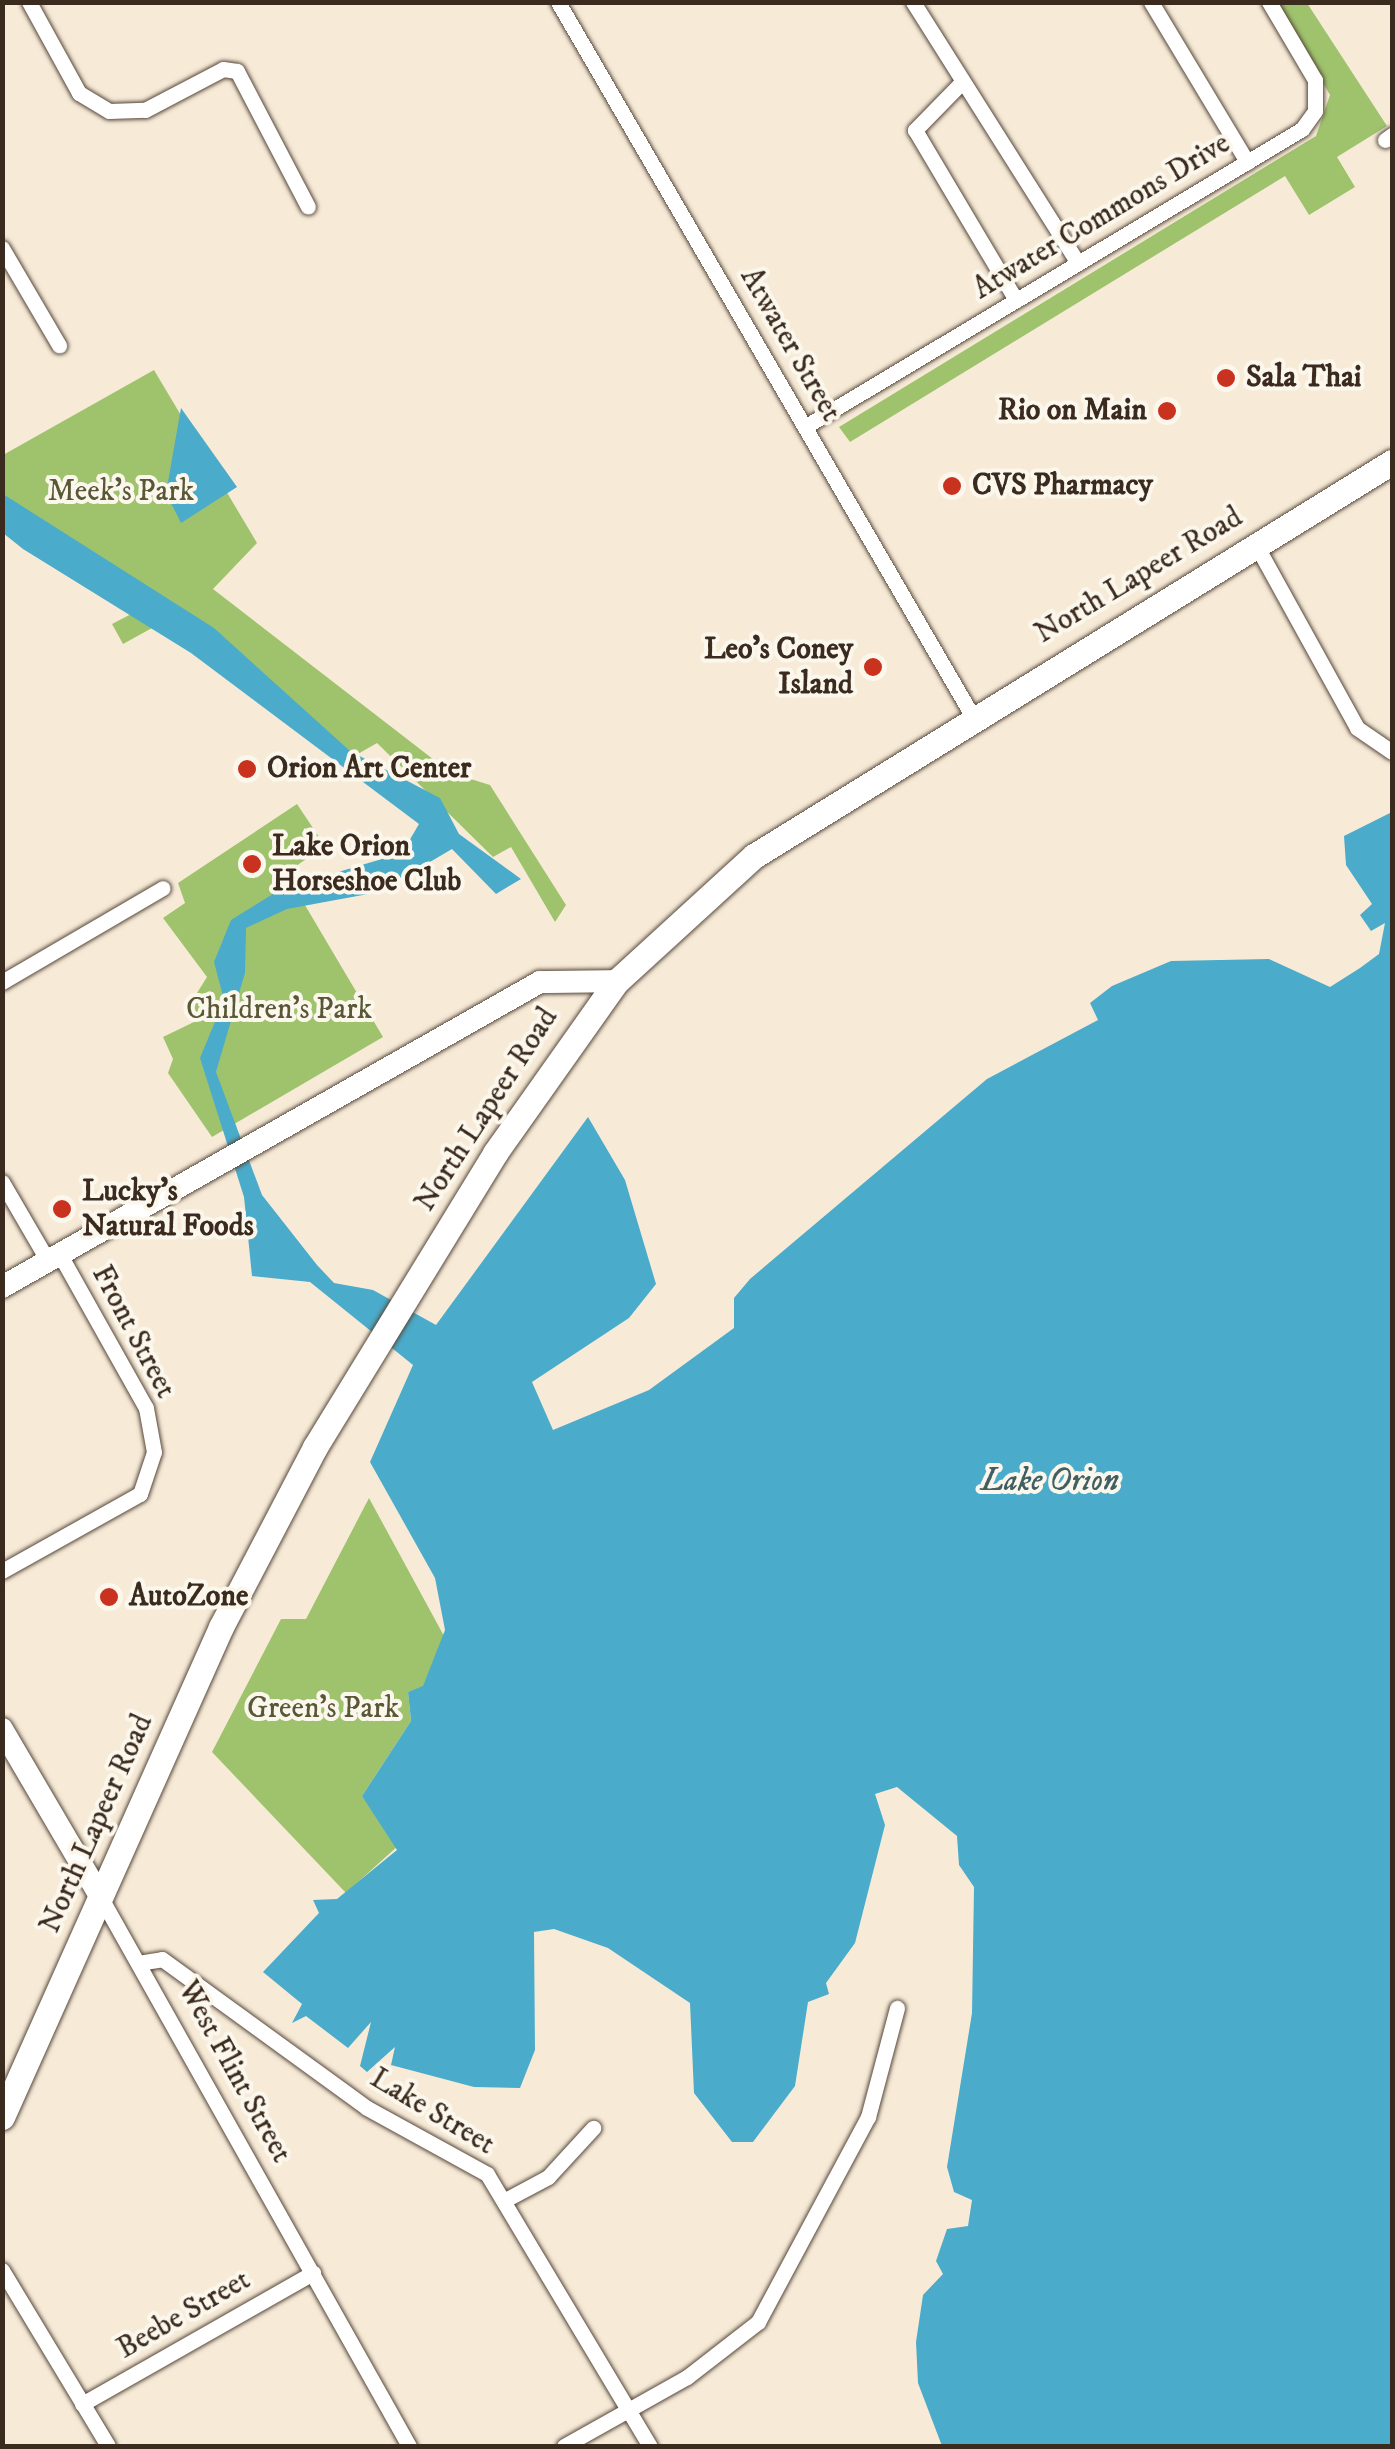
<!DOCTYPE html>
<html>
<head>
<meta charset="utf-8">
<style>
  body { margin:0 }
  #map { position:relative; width:1395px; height:2449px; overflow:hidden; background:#f7ebd8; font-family:"IM FELL DW Pica",serif }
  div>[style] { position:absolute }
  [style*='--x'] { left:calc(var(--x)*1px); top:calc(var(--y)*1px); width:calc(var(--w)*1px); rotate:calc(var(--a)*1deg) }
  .green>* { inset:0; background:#9fc36d }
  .water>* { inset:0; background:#4babca }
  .roads { filter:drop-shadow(0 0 2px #57473a) drop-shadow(0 0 2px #57473a) }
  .street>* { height:15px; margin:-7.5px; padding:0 7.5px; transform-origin:7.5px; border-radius:7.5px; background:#fff }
  .secondary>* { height:22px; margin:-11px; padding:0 11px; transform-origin:11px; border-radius:11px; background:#fff }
  .primary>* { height:25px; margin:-12.5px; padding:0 12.5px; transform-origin:12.5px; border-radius:12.5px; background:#fff }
  .dots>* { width:28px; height:28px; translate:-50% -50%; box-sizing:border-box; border:5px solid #fbf7ec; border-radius:50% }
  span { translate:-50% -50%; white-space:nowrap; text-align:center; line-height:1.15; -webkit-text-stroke:8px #fbf7ec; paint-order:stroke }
  .street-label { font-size:30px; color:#3b2a1e }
  .poi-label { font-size:30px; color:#3b2a1e; font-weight:700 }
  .left { translate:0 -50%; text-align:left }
  .right { translate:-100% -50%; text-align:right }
  .park-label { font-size:30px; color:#595836 }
  .water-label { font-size:32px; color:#415e63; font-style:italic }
  .frame { position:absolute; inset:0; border:5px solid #3b2a1e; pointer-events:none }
</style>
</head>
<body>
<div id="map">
  <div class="green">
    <div style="clip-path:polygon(1276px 3px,1307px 3px,1387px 126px,1337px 157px,1355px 187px,1309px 215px,1285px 176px,850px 442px,839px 427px,1316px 136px,1330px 95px)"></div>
    <div style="clip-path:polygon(154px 370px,257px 543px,213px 589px,451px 773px,490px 785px,566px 905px,555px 922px,511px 847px,493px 857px,377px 743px,344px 762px,172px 617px,123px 644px,112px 624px,137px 611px,3px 515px,3px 455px)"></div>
    <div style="clip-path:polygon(297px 804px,325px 846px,286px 873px,383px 1037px,212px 1137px,168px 1073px,173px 1059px,163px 1037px,196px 1021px,192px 1001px,207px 977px,163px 918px,185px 903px,178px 883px)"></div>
    <div style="clip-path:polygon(369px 1498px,444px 1636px,423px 1687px,408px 1692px,411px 1721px,362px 1796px,400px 1844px,346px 1893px,212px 1752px,281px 1619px,306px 1619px)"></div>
  </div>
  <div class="water">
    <div style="clip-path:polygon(181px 408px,237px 487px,181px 523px,166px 493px)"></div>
    <div style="clip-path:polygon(3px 494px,214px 628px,350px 751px,440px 798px,459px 834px,521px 879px,496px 894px,452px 849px,379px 892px,287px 909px,246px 928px,245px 973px,216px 1072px,262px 1195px,317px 1265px,334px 1283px,373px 1290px,436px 1325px,588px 1117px,625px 1180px,656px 1284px,629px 1318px,532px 1382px,553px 1430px,649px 1390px,734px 1328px,734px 1298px,750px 1279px,987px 1079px,1098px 1020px,1090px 1003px,1112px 986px,1171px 961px,1269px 959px,1330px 987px,1360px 968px,1379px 954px,1385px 923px,1371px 931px,1360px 915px,1372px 904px,1346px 865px,1344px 836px,1392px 812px,1392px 2446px,942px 2446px,918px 2383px,916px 2342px,923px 2295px,943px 2274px,936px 2261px,947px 2229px,968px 2226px,972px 2200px,954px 2192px,947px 2167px,972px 2013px,974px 1887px,959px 1865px,957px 1836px,897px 1787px,875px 1794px,885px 1825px,855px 1943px,826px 1983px,829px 1994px,808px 2002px,795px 2086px,753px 2142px,732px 2142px,694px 2093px,690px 2003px,608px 1948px,554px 1929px,534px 1932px,535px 2050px,520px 2088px,474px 2087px,391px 2065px,395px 2047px,367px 2072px,360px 2066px,371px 2022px,348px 2048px,306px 2016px,292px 2023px,302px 2004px,263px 1972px,319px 1913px,313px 1900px,337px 1899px,397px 1850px,362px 1796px,411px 1721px,408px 1692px,423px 1686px,445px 1630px,435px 1578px,370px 1462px,413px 1365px,310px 1282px,252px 1276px,244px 1197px,200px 1058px,224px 1000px,214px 962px,231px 920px,281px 889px,402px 853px,419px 824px,191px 653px,23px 549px,3px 533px)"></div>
  </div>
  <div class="roads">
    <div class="street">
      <div style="--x:29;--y:2;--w:104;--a:61.2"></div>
      <div style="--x:79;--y:93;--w:35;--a:31"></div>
      <div style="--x:109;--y:111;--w:36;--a:-2"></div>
      <div style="--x:145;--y:110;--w:88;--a:-27.7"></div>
      <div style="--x:223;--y:69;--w:14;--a:8"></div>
      <div style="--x:237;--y:71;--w:153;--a:62.4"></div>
      <div style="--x:558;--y:2;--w:827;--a:59.87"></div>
      <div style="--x:913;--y:2;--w:309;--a:57.7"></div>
      <div style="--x:1151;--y:2;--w:187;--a:59"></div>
      <div style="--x:961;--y:83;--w:66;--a:134.4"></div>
      <div style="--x:915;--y:130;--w:198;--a:59.3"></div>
      <div style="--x:1385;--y:140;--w:9;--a:-36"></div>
      <div style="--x:2;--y:248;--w:113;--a:59.6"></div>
      <div style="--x:806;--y:426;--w:578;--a:-30.91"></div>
      <div style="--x:1302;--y:129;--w:22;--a:-54"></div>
      <div style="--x:1315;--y:111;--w:31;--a:-90"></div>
      <div style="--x:1315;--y:80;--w:91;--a:-120.5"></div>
      <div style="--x:1255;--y:543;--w:211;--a:61.1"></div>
      <div style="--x:1357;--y:728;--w:42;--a:34.4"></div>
      <div style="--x:2;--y:982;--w:186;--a:-30.3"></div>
      <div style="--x:2;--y:1182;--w:91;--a:59.8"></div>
      <div style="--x:2;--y:1571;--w:158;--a:-29.2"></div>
      <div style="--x:140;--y:1494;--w:44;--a:-71.6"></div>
      <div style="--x:154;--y:1452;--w:45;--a:-100.3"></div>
      <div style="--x:146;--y:1408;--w:176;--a:-119.3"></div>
      <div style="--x:101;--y:1898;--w:629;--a:60.66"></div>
      <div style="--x:138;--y:1963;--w:24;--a:-9"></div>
      <div style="--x:162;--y:1959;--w:253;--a:36"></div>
      <div style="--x:367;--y:2108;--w:137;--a:28.8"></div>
      <div style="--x:487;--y:2174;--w:317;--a:59.1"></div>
      <div style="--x:507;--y:2199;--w:47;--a:-28.2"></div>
      <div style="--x:548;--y:2177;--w:67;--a:-47.4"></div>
      <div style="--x:2;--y:2270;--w:205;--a:58.9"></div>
      <div style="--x:82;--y:2404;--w:266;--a:-29.6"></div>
      <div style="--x:564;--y:2446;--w:141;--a:-29.3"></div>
      <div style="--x:687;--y:2377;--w:90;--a:-37.8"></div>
      <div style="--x:758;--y:2322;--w:233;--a:-61.8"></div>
      <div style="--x:868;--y:2117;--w:113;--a:-75.1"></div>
    </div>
    <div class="secondary">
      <div style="--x:2;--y:1287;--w:618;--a:-29.55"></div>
      <div style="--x:540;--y:982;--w:77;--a:-0.7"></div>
      <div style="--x:2;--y:1729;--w:196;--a:59.6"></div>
    </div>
    <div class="primary">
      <div style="--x:2;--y:2117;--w:537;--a:-65.92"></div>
      <div style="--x:221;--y:1627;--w:203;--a:-62.4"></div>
      <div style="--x:315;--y:1447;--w:345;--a:-58.5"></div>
      <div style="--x:495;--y:1153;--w:211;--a:-54.7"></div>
      <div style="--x:617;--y:981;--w:185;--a:-42.4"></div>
      <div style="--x:754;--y:856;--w:750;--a:-31.7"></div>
    </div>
  </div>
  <div class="dots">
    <div style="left:1226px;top:378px;background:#c8321e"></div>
    <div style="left:1167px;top:411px;background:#c8321e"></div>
    <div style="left:952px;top:486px;background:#c8321e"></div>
    <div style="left:873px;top:667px;background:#c8321e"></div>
    <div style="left:247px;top:769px;background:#c8321e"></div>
    <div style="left:252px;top:864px;background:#c8321e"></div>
    <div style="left:62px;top:1209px;background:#c8321e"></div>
    <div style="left:109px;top:1597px;background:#c8321e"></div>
  </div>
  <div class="street-label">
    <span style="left:1102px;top:217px;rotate:-31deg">Atwater Commons Drive</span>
    <span style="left:790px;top:345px;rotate:60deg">Atwater Street</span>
    <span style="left:1139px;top:576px;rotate:-31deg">North Lapeer Road</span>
    <span style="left:487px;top:1110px;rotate:-57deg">North Lapeer Road</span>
    <span style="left:133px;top:1332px;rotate:62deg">Front Street</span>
    <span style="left:97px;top:1824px;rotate:-66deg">North Lapeer Road</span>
    <span style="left:234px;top:2072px;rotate:61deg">West Flint Street</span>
    <span style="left:432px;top:2112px;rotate:31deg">Lake Street</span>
    <span style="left:184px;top:2315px;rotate:-30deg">Beebe Street</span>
  </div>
  <div class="poi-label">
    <span class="left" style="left:1246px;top:378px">Sala Thai</span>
    <span class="right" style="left:1147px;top:411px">Rio on Main</span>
    <span class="left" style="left:972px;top:486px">CVS Pharmacy</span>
    <span class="right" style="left:853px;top:667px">Leo's Coney<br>Island</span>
    <span class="left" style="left:267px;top:769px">Orion Art Center</span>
    <span class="left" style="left:272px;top:864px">Lake Orion<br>Horseshoe Club</span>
    <span class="left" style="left:82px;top:1209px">Lucky's<br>Natural Foods</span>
    <span class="left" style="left:129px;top:1597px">AutoZone</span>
  </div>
  <div class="park-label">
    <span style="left:121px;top:492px">Meek's Park</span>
    <span style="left:279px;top:1010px">Children's Park</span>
    <span style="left:323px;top:1709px">Green's Park</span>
  </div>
  <div class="water-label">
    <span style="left:1050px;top:1481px">Lake Orion</span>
  </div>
  <div class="frame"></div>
</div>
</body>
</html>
